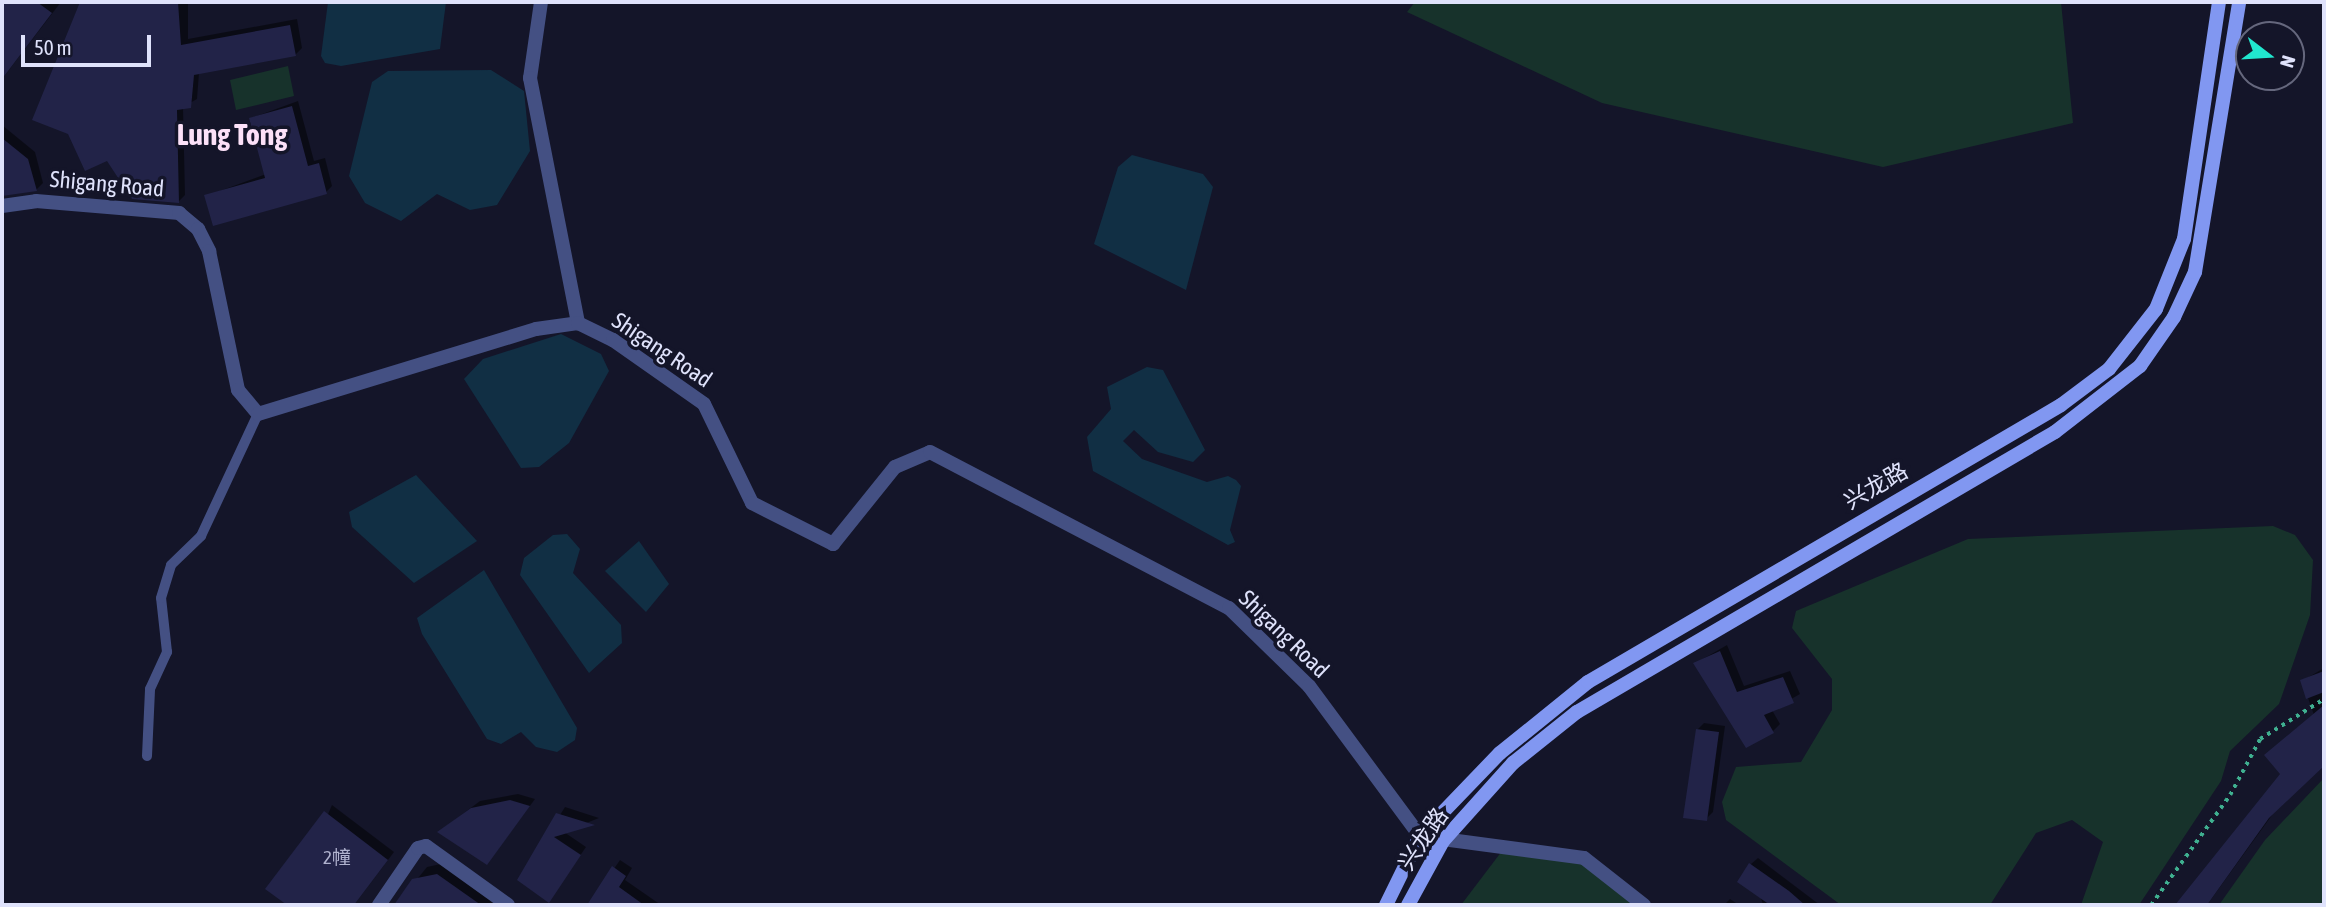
<!DOCTYPE html>
<html>
<head>
<meta charset="utf-8">
<style>
  body { margin:0 }
  #map { position:relative; width:2326px; height:907px; overflow:hidden; background:#141529; font-family:"Asap Condensed","Noto Sans SC",sans-serif }
  div>[style] { position:absolute }
  [style*='--x'] { left:calc(var(--x)*1px); top:calc(var(--y)*1px); width:calc(var(--w)*1px); rotate:calc(var(--a)*1deg) }
  .green>* { inset:0; background:#17322b }
  .water>* { inset:0; background:#112f44 }
  .shadow>* { inset:0; background:#0007 }
  .building>* { inset:0; background:#222348 }
  .path>* { height:3.5px; margin-top:-1.75px; transform-origin:0; background:repeating-linear-gradient(90deg,#3fb090 0 3.5px,transparent 0 8.5px) }
  .service>* { height:10px; margin:-5px; padding:0 5px; transform-origin:5px; border-radius:5px; background:#445083 }
  .minor>* { height:14px; margin:-7px; padding:0 7px; transform-origin:7px; border-radius:7px; background:#445083 }
  .secondary>* { height:14px; margin:-7px; padding:0 7px; transform-origin:7px; border-radius:7px; background:#8197f1 }
  span { translate:-50% -50%; white-space:nowrap; text-align:center; line-height:1.15; -webkit-text-stroke:7px #141529; paint-order:stroke }
  .number-label { font-size:19px; color:#b0b2ce }
  .number-label span { -webkit-text-stroke-width:0 }
  .street-label { font-size:23px; color:#dfe2fb }
  .district-label { font-size:30px; color:#fce1f8; font-weight:700 }
  .frame { position:absolute; inset:0; border:4px solid #dfe2fb; pointer-events:none }
  .north { position:absolute; left:2235px; top:21px; width:70px; height:70px; box-sizing:border-box; background:#141529; border:2px solid #65677d; border-radius:50%; rotate:107deg; font-size:19px; font-weight:700; line-height:28px; text-align:center; color:#dfe2fb }
  .north::after { content:''; display:block; margin:auto; width:24px; height:32px; background:#21e6ce; clip-path:polygon(50% 0,100% 100%,50% 72%,0 100%) }
  .scale { position:absolute; left:21px; top:35px; width:130px; height:32px; box-sizing:border-box; border:4px solid #dfe2fb; border-top:0; padding-left:9px; font-size:21px; line-height:24px; white-space:nowrap; color:#dfe2fb; -webkit-text-stroke:5px #141529; paint-order:stroke }
</style>
</head>
<body>
<div id="map">
  <div class="green">
    <div style="clip-path:polygon(1415px 2px,2061px 2px,2073px 123px,1883px 167px,1602px 103px,1407px 12px)"></div>
    <div style="clip-path:polygon(288px 66px,294px 96px,236px 110px,230px 80px)"></div>
    <div style="clip-path:polygon(2273px 526px,2295px 535px,2313px 560px,2310px 615px,2279px 704px,2230px 751px,2221px 781px,2139px 905px,2081px 905px,2103px 842px,2072px 820px,2036px 833px,1990px 905px,1841px 905px,1726px 820px,1722px 802px,1736px 767px,1801px 762px,1832px 710px,1832px 679px,1792px 628px,1796px 611px,1968px 539px)"></div>
    <div style="clip-path:polygon(2324px 778px,2324px 905px,2219px 905px,2265px 840px)"></div>
    <div style="clip-path:polygon(1505px 847px,1584px 858px,1644px 905px,1461px 905px)"></div>
  </div>
  <div class="water">
    <div style="clip-path:polygon(328px 2px,446px 2px,440px 49px,341px 66px,325px 63px,321px 56px)"></div>
    <div style="clip-path:polygon(491px 70px,524px 91px,530px 151px,497px 205px,470px 210px,437px 194px,401px 221px,365px 203px,349px 176px,372px 82px,388px 71px)"></div>
    <div style="clip-path:polygon(1132px 155px,1203px 174px,1213px 187px,1186px 290px,1094px 244px,1118px 167px)"></div>
    <div style="clip-path:polygon(561px 334px,601px 354px,609px 371px,569px 443px,539px 467px,521px 468px,464px 379px,483px 359px)"></div>
    <div style="clip-path:polygon(1147px 367px,1163px 370px,1205px 450px,1193px 462px,1158px 452px,1134px 430px,1123px 441px,1142px 459px,1207px 482px,1228px 476px,1236px 480px,1241px 486px,1230px 530px,1235px 542px,1228px 545px,1093px 471px,1087px 437px,1111px 409px,1107px 387px)"></div>
    <div style="clip-path:polygon(416px 475px,477px 541px,414px 583px,352px 527px,349px 512px)"></div>
    <div style="clip-path:polygon(567px 534px,580px 549px,573px 573px,621px 625px,622px 643px,589px 673px,520px 575px,524px 558px,553px 535px)"></div>
    <div style="clip-path:polygon(639px 541px,669px 584px,646px 612px,605px 571px)"></div>
    <div style="clip-path:polygon(484px 570px,577px 728px,575px 740px,557px 752px,536px 747px,521px 732px,501px 744px,487px 739px,422px 634px,417px 618px)"></div>
  </div>
  <div class="shadow">
    <div style="clip-path:polygon(2px 2px,61px 2px,2px 79px)"></div>
    <div style="clip-path:polygon(82px 2px,188px 2px,188px 39px,297px 19px,302px 48px,295px 55px,199px 73px,197px 99px,183px 107px,185px 195px,178px 202px,69px 133px,34px 119px)"></div>
    <div style="clip-path:polygon(298px 101px,314px 161px,325px 158px,332px 186px,326px 192px,206px 196px,266px 174px,251px 118px)"></div>
    <div style="clip-path:polygon(2px 125px,35px 152px,43px 183px,36px 190px,2px 194px)"></div>
    <div style="clip-path:polygon(1727px 645px,1744px 686px,1790px 671px,1800px 694px,1772px 710px,1780px 724px,1773px 731px,1696px 663px)"></div>
    <div style="clip-path:polygon(2324px 668px,2324px 764px,2275px 811px,2207px 905px,2180px 905px,2282px 774px,2314px 715px,2302px 681px)"></div>
    <div style="clip-path:polygon(1704px 723px,1725px 726px,1713px 812px,1706px 819px,1697px 730px)"></div>
    <div style="clip-path:polygon(518px 794px,535px 799px,493px 856px,440px 831px,480px 801px)"></div>
    <div style="clip-path:polygon(332px 805px,394px 852px,354px 905px,288px 905px)"></div>
    <div style="clip-path:polygon(565px 807px,599px 818px,564px 832px,586px 847px,549px 901px,520px 879px)"></div>
    <div style="clip-path:polygon(1758px 858px,1820px 905px,1763px 905px,1751px 864px)"></div>
    <div style="clip-path:polygon(620px 860px,632px 868px,625px 880px,661px 905px,589px 905px)"></div>
    <div style="clip-path:polygon(450px 862px,507px 905px,396px 905px,427px 867px)"></div>
    <div style="clip-path:polygon(1730px 899px,1739px 905px,1724px 905px)"></div>
  </div>
  <div class="building">
    <div style="clip-path:polygon(2px 2px,37px 2px,52px 13px,2px 79px)"></div>
    <div style="clip-path:polygon(80px 2px,178px 2px,181px 45px,290px 25px,296px 56px,194px 75px,191px 108px,177px 110px,179px 203px,132px 199px,107px 161px,85px 171px,68px 134px,32px 120px)"></div>
    <div style="clip-path:polygon(292px 106px,308px 166px,319px 163px,327px 194px,213px 226px,204px 195px,265px 178px,249px 118px)"></div>
    <div style="clip-path:polygon(2px 138px,28px 159px,37px 191px,2px 196px)"></div>
    <div style="clip-path:polygon(1720px 651px,1737px 692px,1783px 677px,1794px 703px,1764px 715px,1774px 733px,1746px 748px,1693px 663px)"></div>
    <div style="clip-path:polygon(2324px 671px,2324px 692px,2306px 699px,2300px 680px)"></div>
    <div style="clip-path:polygon(2324px 705px,2324px 766px,2269px 818px,2207px 905px,2175px 905px,2280px 774px,2264px 755px)"></div>
    <div style="clip-path:polygon(1696px 729px,1719px 732px,1707px 821px,1683px 818px)"></div>
    <div style="clip-path:polygon(510px 800px,530px 806px,487px 865px,437px 832px,471px 808px)"></div>
    <div style="clip-path:polygon(324px 811px,388px 860px,354px 905px,287px 905px,265px 889px)"></div>
    <div style="clip-path:polygon(556px 813px,595px 825px,554px 837px,581px 855px,549px 903px,517px 880px)"></div>
    <div style="clip-path:polygon(1749px 863px,1789px 891px,1805px 905px,1770px 905px,1737px 882px)"></div>
    <div style="clip-path:polygon(612px 866px,626px 876px,619px 887px,644px 905px,587px 905px)"></div>
    <div style="clip-path:polygon(437px 874px,481px 905px,394px 905px,412px 879px)"></div>
  </div>
  <div class="path">
    <div style="--x:2151;--y:905;--w:135;--a:-54.3"></div>
    <div style="--x:2230;--y:795;--w:64;--a:-61.8"></div>
    <div style="--x:2260;--y:739;--w:75;--a:-32"></div>
  </div>
  <div class="service">
    <div style="--x:147;--y:756;--w:67;--a:-87.4"></div>
    <div style="--x:150;--y:689;--w:41;--a:-65.3"></div>
    <div style="--x:167;--y:652;--w:54;--a:-96.3"></div>
    <div style="--x:161;--y:598;--w:34;--a:-73"></div>
    <div style="--x:171;--y:565;--w:42;--a:-44"></div>
    <div style="--x:201;--y:536;--w:135;--a:-65"></div>
  </div>
  <div class="minor">
    <div style="--x:541;--y:2;--w:77;--a:98.2"></div>
    <div style="--x:530;--y:78;--w:250;--a:78.9"></div>
    <div style="--x:2;--y:206;--w:34;--a:-8"></div>
    <div style="--x:36;--y:201;--w:144;--a:4.8"></div>
    <div style="--x:179;--y:213;--w:25;--a:40"></div>
    <div style="--x:198;--y:229;--w:25;--a:63"></div>
    <div style="--x:209;--y:251;--w:142;--a:78.2"></div>
    <div style="--x:238;--y:390;--w:31;--a:50"></div>
    <div style="--x:258;--y:414;--w:291;--a:-17"></div>
    <div style="--x:536;--y:329;--w:42;--a:-8.1"></div>
    <div style="--x:578;--y:323;--w:39;--a:26"></div>
    <div style="--x:613;--y:340;--w:111;--a:35.1"></div>
    <div style="--x:704;--y:404;--w:110;--a:64.1"></div>
    <div style="--x:752;--y:503;--w:91;--a:26.8"></div>
    <div style="--x:833;--y:544;--w:99;--a:-51.2"></div>
    <div style="--x:895;--y:467;--w:38;--a:-23"></div>
    <div style="--x:930;--y:452;--w:337;--a:27.6"></div>
    <div style="--x:1229;--y:608;--w:112;--a:44.3"></div>
    <div style="--x:1309;--y:686;--w:187;--a:53.5"></div>
    <div style="--x:1420;--y:836;--w:165;--a:7.6"></div>
    <div style="--x:1584;--y:858;--w:76;--a:38.1"></div>
    <div style="--x:379;--y:905;--w:69;--a:-55.6"></div>
    <div style="--x:418;--y:848;--w:8;--a:-14"></div>
    <div style="--x:426;--y:846;--w:101;--a:35.7"></div>
  </div>
  <div class="secondary">
    <div style="--x:1386;--y:905;--w:77;--a:-63.8"></div>
    <div style="--x:1420;--y:836;--w:115;--a:-46.1"></div>
    <div style="--x:1500;--y:753;--w:113;--a:-38.9"></div>
    <div style="--x:1588;--y:682;--w:548;--a:-30.35"></div>
    <div style="--x:2061;--y:405;--w:60;--a:-36.9"></div>
    <div style="--x:2109;--y:369;--w:76;--a:-51.9"></div>
    <div style="--x:2156;--y:309;--w:75;--a:-68.2"></div>
    <div style="--x:2184;--y:239;--w:240;--a:-81.6"></div>
    <div style="--x:1408;--y:905;--w:73;--a:-61.3"></div>
    <div style="--x:1443;--y:841;--w:105;--a:-48.1"></div>
    <div style="--x:1513;--y:763;--w:82;--a:-38.6"></div>
    <div style="--x:1577;--y:712;--w:554;--a:-30.36"></div>
    <div style="--x:2055;--y:432;--w:108;--a:-37.8"></div>
    <div style="--x:2140;--y:366;--w:60;--a:-55.2"></div>
    <div style="--x:2174;--y:317;--w:50;--a:-65"></div>
    <div style="--x:2195;--y:272;--w:274;--a:-80.7"></div>
  </div>
  <div class="number-label">
    <span style="left:337px;top:858px">2幢</span>
  </div>
  <div class="street-label">
    <span style="left:107px;top:184px;rotate:5deg">Shigang Road</span>
    <span style="left:662px;top:350px;rotate:34deg">Shigang Road</span>
    <span style="left:1876px;top:486px;rotate:-30deg">兴龙路</span>
    <span style="left:1284px;top:634px;rotate:44deg">Shigang Road</span>
    <span style="left:1423px;top:839px;rotate:-56deg">兴龙路</span>
  </div>
  <div class="district-label">
    <span style="left:232px;top:134px">Lung Tong</span>
  </div>
  <div class="frame"></div>
  <div class="north">N</div>
  <div class="scale">50 m</div>
</div>
</body>
</html>
